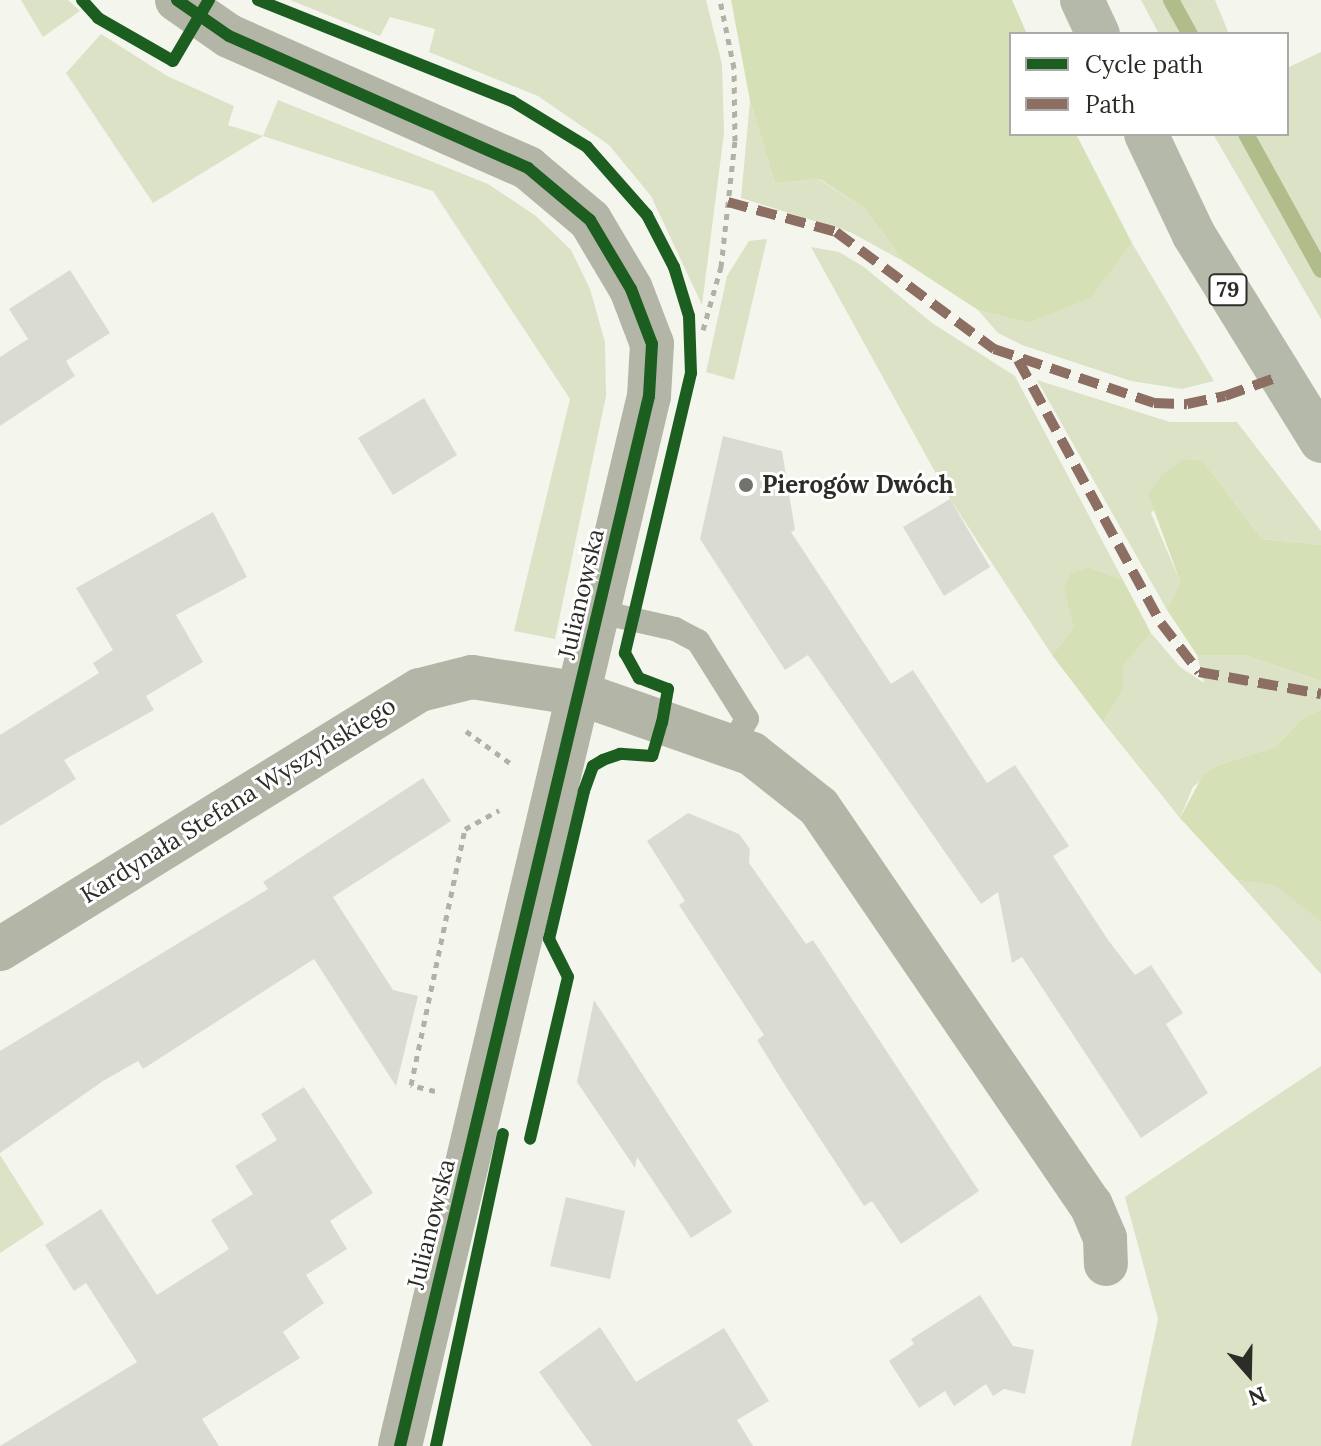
<!DOCTYPE html>
<html>
<head>
<meta charset="utf-8">
<style>
  body { margin:0 }
  #map { position:relative; width:1321px; height:1446px; overflow:hidden; background:#f4f6ed; font-family:Lora,serif }
  div>[style] { position:absolute }
  [style*='--x'] { left:calc(var(--x)*1px); top:calc(var(--y)*1px); width:calc(var(--w)*1px); rotate:calc(var(--a)*1deg) }
  .green>* { inset:0; background:#dbe2c5 }
  .forest>* { inset:0; background:#d6e0b6 }
  .stream>* { height:16px; margin:-8px; padding:0 8px; transform-origin:8px; border-radius:8px; background:#b1bc8b }
  .building>* { inset:0; background:#dadcd4 }
  .path>* { height:5px; margin-top:-2.5px; transform-origin:0; background:repeating-linear-gradient(90deg,#afb3a7 0 6px,transparent 0 12px) }
  .service>* { height:24px; margin:-12px; padding:0 12px; transform-origin:12px; border-radius:12px; background:#b3b6a7 }
  .minor>* { height:44px; margin:-22px; padding:0 22px; transform-origin:22px; border-radius:22px; background:#b3b6a7 }
  .primary>* { height:44px; margin:-22px; padding:0 22px; transform-origin:22px; border-radius:22px; background:#b5b9a9 }
  .quiet>* { height:10px; margin-top:-5px; transform-origin:0; background:repeating-linear-gradient(90deg,#8d6e63 0 20px,transparent 0 30px) }
  .cycleway>* { height:12px; margin:-6px; padding:0 6px; transform-origin:6px; border-radius:6px; background:#1b5e20 }
  .dots>* { width:22px; height:22px; translate:-50% -50%; box-sizing:border-box; border:4px solid #fff; border-radius:50% }
  span { translate:-50% -50%; white-space:nowrap; text-align:center; line-height:1.15; -webkit-text-stroke:6px #fff; paint-order:stroke }
  .shield-label span { padding:2px 6px; background:#fff; border:2px solid; border-radius:6px; -webkit-text-stroke-width:0 }
  .shield-label { font-size:22px; color:#2b2d26; font-weight:700 }
  .poi-label { font-size:24px; color:#2b2d26; font-weight:700 }
  .left { translate:0 -50%; text-align:left }
  .street-label { font-size:24px; color:#2b2d26 }
  .legend { position:absolute; left:1009px; top:32px; width:280px; height:104px; box-sizing:border-box; background:#fff; border:2px solid #aaaba8; margin:0; padding:10px 14px; list-style:none; font-size:24px; color:#2b2d26 }
  .legend li { display:flex; align-items:center; gap:16px; height:40px }
  .legend b { width:40px; border:2px solid #aaaba8 }
  .north { position:absolute; left:1209px; top:1334px; width:80px; height:80px; -webkit-text-stroke:6px #fff; paint-order:stroke; rotate:160deg; font-size:22px; font-weight:700; line-height:32px; text-align:center; color:#2b2d26 }
  .north::after { content:''; display:block; margin:auto; width:28px; height:36px; background:#2b2d26; clip-path:polygon(50% 0,100% 100%,50% 72%,0 100%) }
</style>
</head>
<body>
<div id="map">
  <div class="green">
    <div style="clip-path:polygon(21px 0,68px 0,80px 11px,43px 37px)"></div>
    <div style="clip-path:polygon(290px 0,706px 0,722px 64px,724px 133px,702px 305px,651px 196px,609px 145px,538px 96px,429px 52px,435px 29px,390px 17px,380px 36px)"></div>
    <div style="clip-path:polygon(1141px 0,1215px 0,1229px 34px,1159px 34px)"></div>
    <div style="clip-path:polygon(101px 34px,167px 76px,234px 106px,228px 125px,263px 136px,278px 100px,488px 184px,536px 216px,571px 250px,590px 289px,605px 342px,606px 396px,555px 639px,514px 631px,570px 399px,433px 191px,263px 136px,153px 203px,66px 73px)"></div>
    <div style="clip-path:polygon(1321px 52px,1321px 319px,1213px 134px,1287px 134px,1287px 68px)"></div>
    <div style="clip-path:polygon(750px 101px,775px 183px,819px 179px,865px 209px,903px 261px,850px 232px,741px 198px)"></div>
    <div style="clip-path:polygon(767px 239px,734px 380px,706px 372px,727px 276px,749px 241px)"></div>
    <div style="clip-path:polygon(1132px 243px,1214px 381px,1182px 389px,1131px 381px,1022px 345px,998px 333px,978px 310px,1029px 323px,1089px 298px)"></div>
    <div style="clip-path:polygon(811px 247px,839px 252px,864px 267px,932px 323px,1015px 376px,1123px 580px,1089px 567px,1071px 604px,1074px 627px,1052px 655px,950px 499px)"></div>
    <div style="clip-path:polygon(1037px 380px,1170px 422px,1237px 422px,1321px 531px,1321px 545px,1262px 539px,1203px 461px,1151px 513px,1180px 581px,1167px 610px)"></div>
    <div style="clip-path:polygon(1151px 633px,1180px 667px,1204px 683px,1197px 655px,1222px 653px,1245px 655px,1321px 681px,1321px 709px,1303px 718px,1275px 747px,1221px 764px,1193px 787px,1180px 818px,1103px 722px,1123px 691px,1122px 665px)"></div>
    <div style="clip-path:polygon(1237px 880px,1275px 884px,1321px 922px,1321px 974px)"></div>
    <div style="clip-path:polygon(1321px 1066px,1321px 1446px,1131px 1446px,1158px 1319px,1125px 1197px)"></div>
    <div style="clip-path:polygon(0 1155px,44px 1224px,0 1253px)"></div>
  </div>
  <div class="forest">
    <div style="clip-path:polygon(731px 0,1012px 0,1027px 34px,1011px 34px,1011px 134px,1076px 134px,1132px 243px,1090px 298px,1029px 323px,978px 310px,903px 261px,865px 209px,820px 179px,775px 183px,750px 101px)"></div>
    <div style="clip-path:polygon(1184px 459px,1203px 461px,1262px 539px,1321px 545px,1321px 681px,1245px 655px,1197px 655px,1167px 610px,1180px 581px,1148px 494px,1163px 474px)"></div>
    <div style="clip-path:polygon(1089px 567px,1123px 580px,1151px 633px,1123px 665px,1123px 691px,1103px 722px,1052px 655px,1074px 627px,1064px 588px,1071px 573px)"></div>
    <div style="clip-path:polygon(1321px 709px,1321px 922px,1275px 885px,1237px 880px,1180px 818px,1203px 775px,1221px 764px,1275px 747px,1303px 718px)"></div>
  </div>
  <div class="stream">
    <div style="--x:1171;--y:0;--w:39;--a:61"></div>
    <div style="--x:1246;--y:134;--w:155;--a:61.1"></div>
  </div>
  <div class="building">
    <div style="clip-path:polygon(70px 270px,110px 333px,66px 361px,75px 376px,0 426px,0 357px,28px 339px,9px 309px)"></div>
    <div style="clip-path:polygon(424px 398px,457px 455px,393px 495px,358px 438px)"></div>
    <div style="clip-path:polygon(723px 436px,782px 451px,795px 530px,791px 532px,891px 684px,913px 670px,987px 783px,1015px 765px,1069px 846px,1053px 856px,1108px 940px,1135px 975px,1151px 965px,1183px 1013px,1166px 1024px,1208px 1093px,1141px 1138px,1022px 957px,1012px 963px,998px 892px,981px 904px,808px 655px,785px 670px,700px 539px)"></div>
    <div style="clip-path:polygon(950px 499px,990px 567px,944px 596px,903px 527px)"></div>
    <div style="clip-path:polygon(213px 512px,247px 577px,176px 615px,203px 662px,146px 696px,154px 710px,64px 760px,76px 779px,0 826px,0 735px,99px 673px,93px 663px,113px 650px,76px 588px)"></div>
    <div style="clip-path:polygon(423px 778px,451px 821px,333px 897px,393px 990px,418px 996px,396px 1086px,314px 959px,143px 1069px,138px 1061px,103px 1081px,0 1153px,0 1051px,268px 889px,263px 882px)"></div>
    <div style="clip-path:polygon(688px 813px,739px 834px,750px 849px,749px 863px,806px 944px,813px 940px,979px 1191px,901px 1244px,872px 1201px,864px 1206px,783px 1082px,757px 1040px,764px 1035px,679px 905px,685px 901px,647px 841px)"></div>
    <div style="clip-path:polygon(594px 1000px,732px 1212px,691px 1238px,637px 1157px,635px 1168px,577px 1082px)"></div>
    <div style="clip-path:polygon(304px 1087px,373px 1193px,330px 1221px,347px 1249px,306px 1275px,324px 1303px,283px 1332px,300px 1358px,202px 1419px,219px 1446px,0 1446px,137px 1362px,86px 1283px,74px 1291px,45px 1245px,101px 1209px,157px 1295px,229px 1249px,211px 1220px,253px 1194px,235px 1166px,277px 1140px,261px 1114px)"></div>
    <div style="clip-path:polygon(566px 1197px,625px 1211px,610px 1279px,550px 1266px)"></div>
    <div style="clip-path:polygon(980px 1295px,1013px 1346px,1034px 1350px,1025px 1394px,1004px 1389px,993px 1396px,986px 1384px,954px 1406px,945px 1391px,919px 1408px,889px 1361px,914px 1344px,911px 1339px)"></div>
    <div style="clip-path:polygon(600px 1327px,636px 1382px,724px 1328px,769px 1401px,737px 1420px,753px 1446px,592px 1446px,539px 1372px)"></div>
  </div>
  <div class="path">
    <div style="--x:703;--y:330;--w:66;--a:-74.1"></div>
    <div style="--x:721;--y:267;--w:127;--a:-83.7"></div>
    <div style="--x:735;--y:141;--w:73;--a:-90.8"></div>
    <div style="--x:734;--y:68;--w:69;--a:-101.6"></div>
    <div style="--x:466;--y:731;--w:54;--a:36"></div>
    <div style="--x:435;--y:1091;--w:25;--a:-166"></div>
    <div style="--x:411;--y:1085;--w:262;--a:-78.1"></div>
    <div style="--x:465;--y:829;--w:39;--a:-29"></div>
  </div>
  <div class="service">
    <div style="--x:600;--y:612;--w:77;--a:12.8"></div>
    <div style="--x:675;--y:629;--w:26;--a:28"></div>
    <div style="--x:698;--y:641;--w:92;--a:57.9"></div>
    <div style="--x:747;--y:719;--w:30;--a:120"></div>
  </div>
  <div class="minor">
    <div style="--x:177;--y:0;--w:63;--a:34.7"></div>
    <div style="--x:229;--y:36;--w:327;--a:23.8"></div>
    <div style="--x:528;--y:168;--w:81;--a:40"></div>
    <div style="--x:590;--y:220;--w:80;--a:59.3"></div>
    <div style="--x:631;--y:289;--w:59;--a:69.1"></div>
    <div style="--x:652;--y:344;--w:52;--a:93.3"></div>
    <div style="--x:649;--y:396;--w:1079;--a:103.34"></div>
    <div style="--x:0;--y:949;--w:493;--a:-31.7"></div>
    <div style="--x:420;--y:690;--w:54;--a:-14"></div>
    <div style="--x:472;--y:677;--w:110;--a:8.9"></div>
    <div style="--x:581;--y:694;--w:181;--a:19.3"></div>
    <div style="--x:752;--y:754;--w:85;--a:38.3"></div>
    <div style="--x:819;--y:807;--w:482;--a:55.7"></div>
    <div style="--x:1091;--y:1205;--w:36;--a:67"></div>
    <div style="--x:1105;--y:1238;--w:26;--a:88"></div>
  </div>
  <div class="primary">
    <div style="--x:1082;--y:0;--w:38;--a:65"></div>
    <div style="--x:1146;--y:134;--w:112;--a:64.6"></div>
    <div style="--x:1194;--y:235;--w:242;--a:58.3"></div>
  </div>
  <div class="quiet">
    <div style="--x:728;--y:202;--w:112;--a:15.5"></div>
    <div style="--x:836;--y:232;--w:197;--a:36.5"></div>
    <div style="--x:994;--y:349;--w:169;--a:18.6"></div>
    <div style="--x:1154;--y:403;--w:33;--a:2"></div>
    <div style="--x:1187;--y:404;--w:39;--a:-12"></div>
    <div style="--x:1225;--y:396;--w:59;--a:-19.7"></div>
    <div style="--x:1018;--y:360;--w:299;--a:61.5"></div>
    <div style="--x:1161;--y:623;--w:62;--a:52.2"></div>
    <div style="--x:1199;--y:672;--w:124;--a:10.2"></div>
  </div>
  <div class="cycleway">
    <div style="--x:82;--y:0;--w:24;--a:48"></div>
    <div style="--x:98;--y:18;--w:86;--a:29.8"></div>
    <div style="--x:173;--y:61;--w:71;--a:-59.5"></div>
    <div style="--x:177;--y:0;--w:63;--a:34.7"></div>
    <div style="--x:229;--y:36;--w:327;--a:23.8"></div>
    <div style="--x:528;--y:168;--w:81;--a:40"></div>
    <div style="--x:590;--y:220;--w:80;--a:59.3"></div>
    <div style="--x:631;--y:289;--w:59;--a:69.1"></div>
    <div style="--x:652;--y:344;--w:52;--a:93.3"></div>
    <div style="--x:649;--y:396;--w:1079;--a:103.34"></div>
    <div style="--x:258;--y:0;--w:273;--a:21.7"></div>
    <div style="--x:512;--y:101;--w:88;--a:31.5"></div>
    <div style="--x:587;--y:147;--w:91;--a:48.6"></div>
    <div style="--x:647;--y:215;--w:59;--a:62.6"></div>
    <div style="--x:674;--y:267;--w:51;--a:73"></div>
    <div style="--x:689;--y:316;--w:57;--a:88"></div>
    <div style="--x:691;--y:373;--w:288;--a:103.3"></div>
    <div style="--x:625;--y:653;--w:29;--a:61"></div>
    <div style="--x:639;--y:678;--w:31;--a:21"></div>
    <div style="--x:668;--y:689;--w:34;--a:100"></div>
    <div style="--x:662;--y:722;--w:35;--a:106"></div>
    <div style="--x:652;--y:756;--w:32;--a:-176"></div>
    <div style="--x:620;--y:754;--w:18;--a:161"></div>
    <div style="--x:603;--y:760;--w:12;--a:149"></div>
    <div style="--x:593;--y:766;--w:27;--a:110"></div>
    <div style="--x:584;--y:791;--w:152;--a:103.3"></div>
    <div style="--x:549;--y:939;--w:42;--a:63.4"></div>
    <div style="--x:568;--y:977;--w:166;--a:103.2"></div>
    <div style="--x:436;--y:1446;--w:319;--a:-77.9"></div>
  </div>
  <div class="dots">
    <div style="left:746px;top:485px;background:#71736c"></div>
  </div>
  <div class="shield-label">
    <span style="left:1228px;top:290px">79</span>
  </div>
  <div class="poi-label">
    <span class="left" style="left:762px;top:485px">Pierogów Dwóch</span>
  </div>
  <div class="street-label">
    <span style="left:581px;top:594px;rotate:-77deg">Julianowska</span>
    <span style="left:238px;top:800px;rotate:-32deg">Kardynała Stefana Wyszyńskiego</span>
    <span style="left:431px;top:1224px;rotate:-76deg">Julianowska</span>
  </div>
  <ul class="legend">
  <li><b style="height:10px;background:#1b5e20"></b>Cycle path</li>
  <li><b style="height:10px;background:#8d6e63"></b>Path</li>
  </ul>
  <div class="north">N</div>
</div>
</body>
</html>
